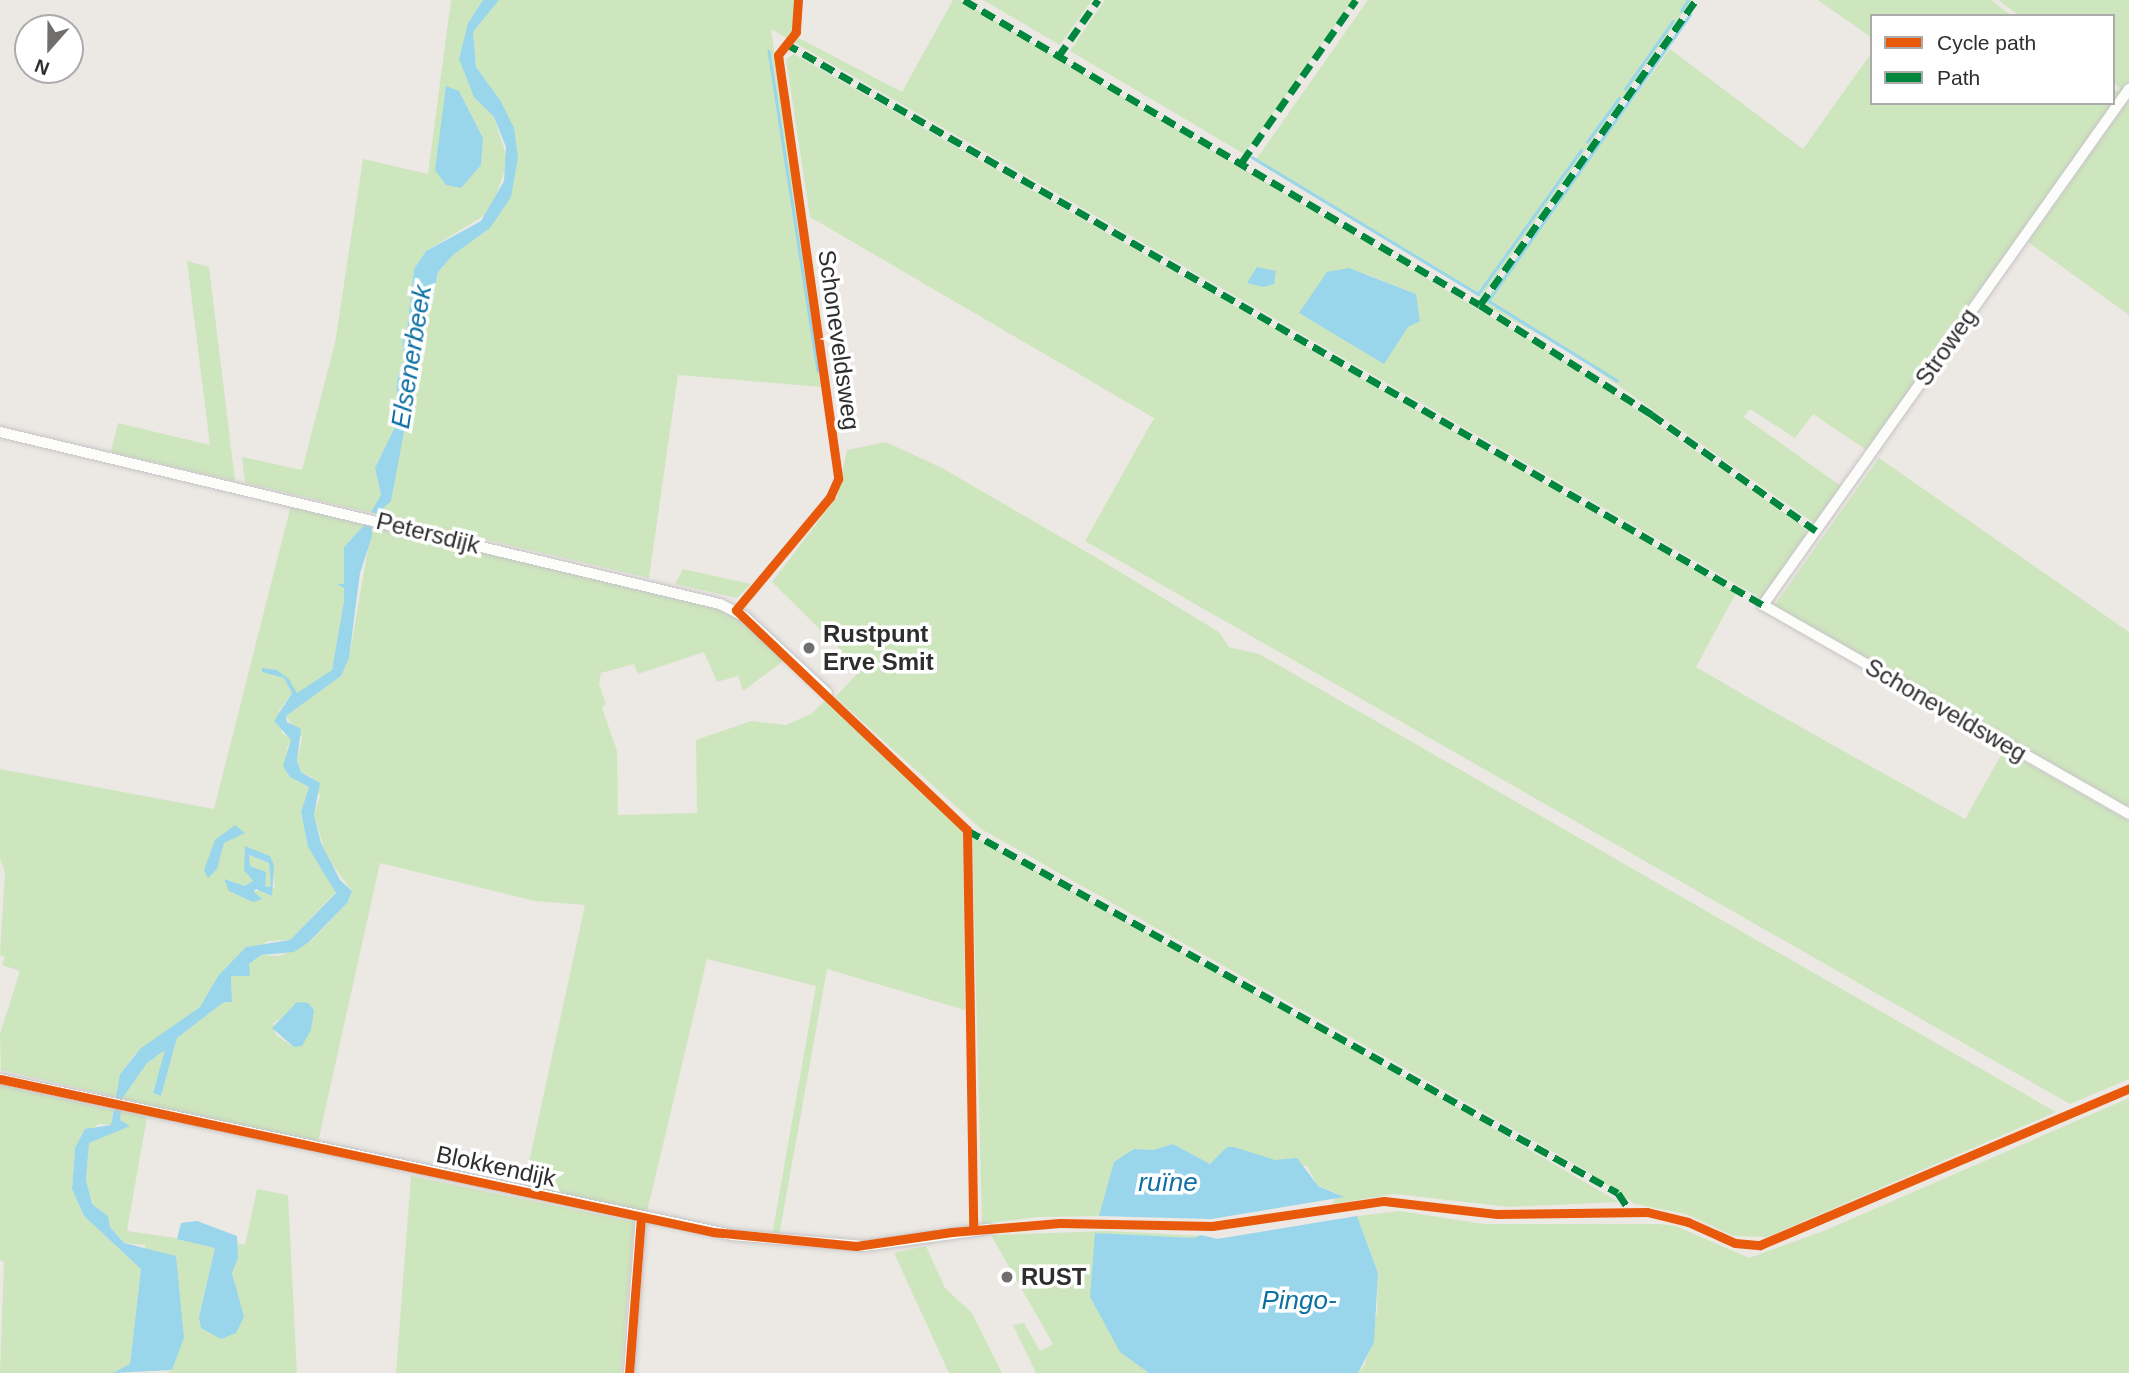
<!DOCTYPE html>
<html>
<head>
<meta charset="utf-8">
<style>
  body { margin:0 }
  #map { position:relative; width:2129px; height:1373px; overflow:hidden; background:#ece8e4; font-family:Helvetica,sans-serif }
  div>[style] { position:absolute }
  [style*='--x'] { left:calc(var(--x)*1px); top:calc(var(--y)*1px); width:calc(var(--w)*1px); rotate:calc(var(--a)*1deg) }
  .green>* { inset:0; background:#cee6be }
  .water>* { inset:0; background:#99d6ec }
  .stream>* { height:2.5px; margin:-1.25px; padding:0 1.25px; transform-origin:1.25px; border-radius:1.25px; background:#99d6ec }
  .roads { filter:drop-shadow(0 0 2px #c5c4c5) drop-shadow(0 0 2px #c5c4c5) }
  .minor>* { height:10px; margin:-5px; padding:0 5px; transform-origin:5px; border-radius:5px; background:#fcfcfb }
  .quiet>* { height:7px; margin-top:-3.5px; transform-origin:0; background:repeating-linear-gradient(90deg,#00873e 0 14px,transparent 0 21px) }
  .cycleway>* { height:9px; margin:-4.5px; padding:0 4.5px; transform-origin:4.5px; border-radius:4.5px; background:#e8590c }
  .dots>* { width:19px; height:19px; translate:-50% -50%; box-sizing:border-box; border:4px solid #fff; border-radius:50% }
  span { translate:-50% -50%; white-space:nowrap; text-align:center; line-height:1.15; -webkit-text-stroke:7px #fff; paint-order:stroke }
  .street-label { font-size:24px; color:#2e2e2e }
  .poi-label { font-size:24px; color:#2e2e2e; font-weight:700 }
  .left { translate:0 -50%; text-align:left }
  .water-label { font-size:26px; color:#0d6fa3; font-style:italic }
  .legend { position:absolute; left:1870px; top:14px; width:245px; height:91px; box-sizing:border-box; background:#fff; border:2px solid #ababab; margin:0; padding:9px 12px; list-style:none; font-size:21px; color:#2e2e2e }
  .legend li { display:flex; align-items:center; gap:14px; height:35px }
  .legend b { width:35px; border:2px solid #ababab }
  .north { position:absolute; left:14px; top:14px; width:70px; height:70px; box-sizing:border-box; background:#fff; border:2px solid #ababab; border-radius:50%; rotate:201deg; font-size:19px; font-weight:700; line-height:28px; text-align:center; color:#2e2e2e }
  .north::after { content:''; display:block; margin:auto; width:24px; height:32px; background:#706f6e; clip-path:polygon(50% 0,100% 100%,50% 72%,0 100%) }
</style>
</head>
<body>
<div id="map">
  <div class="green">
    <div style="clip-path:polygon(evenodd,451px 0,483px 0,468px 23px,474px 97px,494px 117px,508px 161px,490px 212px,426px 251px,414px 269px,407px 328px,402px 334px,404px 360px,397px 380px,395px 427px,375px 468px,381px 495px,371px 512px,378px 511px,417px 325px,431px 306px,438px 272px,453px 255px,490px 228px,518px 158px,500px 100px,476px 67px,473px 32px,499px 0,796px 0,793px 35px,902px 92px,953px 0,960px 0,1575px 367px,1800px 524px,1810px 536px,1762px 599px,771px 29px,821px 387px,678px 375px,649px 578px,245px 483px,242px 457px,302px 470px,335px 343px,363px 159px,428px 174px,451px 0,459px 91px,483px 138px,481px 165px,459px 91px,451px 0,1366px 274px,1416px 294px,1408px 327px,1384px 363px,1299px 313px,1366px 274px)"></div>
    <div style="clip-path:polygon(983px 0,1092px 0,1060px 45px)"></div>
    <div style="clip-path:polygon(1105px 0,1353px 0,1244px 154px,1070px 51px)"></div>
    <div style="clip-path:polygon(1368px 0,1692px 0,1481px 298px,1255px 161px)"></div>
    <div style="clip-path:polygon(1818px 0,1991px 0,2012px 16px,1872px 16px,1872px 38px)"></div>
    <div style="clip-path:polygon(1998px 0,2129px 0,2129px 84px,1868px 451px,1813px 414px,1795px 438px,1750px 409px,1744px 417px,1841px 486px,1814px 523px,1569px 351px,1487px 306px,1487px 298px,1670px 49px,1803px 149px,1872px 52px,1872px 103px,2113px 103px,2113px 89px,2118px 92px,2120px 88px,2113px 83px,2113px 16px,2020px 16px)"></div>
    <div style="clip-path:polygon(794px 54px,1736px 593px,1696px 667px,1765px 707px,1965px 819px,2004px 750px,2129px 821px,2129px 1079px,2070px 1104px,1085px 541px,1154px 418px,810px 217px,786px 59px)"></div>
    <div style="clip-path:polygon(2129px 99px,2129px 315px,2028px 242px)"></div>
    <div style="clip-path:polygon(187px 261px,209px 267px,235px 481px,111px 452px,118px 423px,210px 445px)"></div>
    <div style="clip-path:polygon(886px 442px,942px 468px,1097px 558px,1219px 632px,1229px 647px,1259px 654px,2056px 1112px,1767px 1237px,1733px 1236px,1686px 1214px,1635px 1204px,1582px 1168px,981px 829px,835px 697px,861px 670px,772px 582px,837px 497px,847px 450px)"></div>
    <div style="clip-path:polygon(1879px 458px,2129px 632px,2129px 810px,1774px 606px)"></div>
    <div style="clip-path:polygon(evenodd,291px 505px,366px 523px,344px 547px,344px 584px,339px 584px,344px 588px,344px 601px,332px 670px,297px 694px,289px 679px,262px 672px,284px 678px,292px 693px,279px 711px,282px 733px,292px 740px,287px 748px,290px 777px,309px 787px,301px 812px,308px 847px,336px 892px,290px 940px,268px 941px,218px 976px,200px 1007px,135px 1054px,120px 1074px,116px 1097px,1px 1070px,0 1034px,20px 971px,2px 965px,5px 957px,0 955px,5px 872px,0 859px,0 769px,214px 809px,291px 505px,245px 847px,270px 856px,275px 887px,253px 892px,224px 879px,245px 886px,253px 881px,245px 847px)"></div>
    <div style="clip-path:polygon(evenodd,372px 525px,726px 610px,786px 659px,743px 691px,738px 676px,717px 682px,704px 652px,638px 674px,634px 664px,601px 673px,599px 684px,606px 704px,602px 708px,617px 751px,618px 815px,697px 813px,696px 740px,751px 721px,786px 725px,811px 714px,826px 700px,963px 830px,965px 1010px,827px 969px,779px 1236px,772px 1235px,816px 986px,707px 959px,647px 1212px,524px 1185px,585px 905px,535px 901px,380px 863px,318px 1142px,122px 1099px,147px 1063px,166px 1049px,153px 1093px,161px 1096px,177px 1038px,224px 1002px,232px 1002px,231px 975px,249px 976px,249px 964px,261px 955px,280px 956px,310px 942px,348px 902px,352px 891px,322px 851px,326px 855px,314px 815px,320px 796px,312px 777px,301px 772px,297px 761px,302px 738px,286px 716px,340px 676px,349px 658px,372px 525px,290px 1014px,311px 1030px,294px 1047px,276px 1035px,273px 1023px,290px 1014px)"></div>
    <div style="clip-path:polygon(683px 569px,751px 584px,737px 598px,675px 584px)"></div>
    <div style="clip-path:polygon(972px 835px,1441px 1098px,1619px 1202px,1509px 1207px,1395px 1194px,1332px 1204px,1338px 1194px,1317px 1185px,1307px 1166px,1203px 1163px,1173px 1144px,1153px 1150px,1134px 1149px,1099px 1216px,1039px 1217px,982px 1224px)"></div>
    <div style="clip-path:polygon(248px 855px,269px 863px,271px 887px,265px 886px,265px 872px,250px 866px)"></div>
    <div style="clip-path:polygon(0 1085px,113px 1110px,111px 1125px,98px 1124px,75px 1148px,72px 1189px,84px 1216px,141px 1269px,130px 1365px,113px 1373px,0 1373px,4px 1262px,0 1260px)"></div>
    <div style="clip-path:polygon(2129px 1098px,2129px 1373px,1358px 1373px,1365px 1364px,1377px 1312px,1378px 1273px,1357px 1216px,1400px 1211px,1484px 1224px,1658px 1224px,1676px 1226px,1749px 1258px,1826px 1230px)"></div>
    <div style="clip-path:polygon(120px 1111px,147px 1117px,127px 1231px,211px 1243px,215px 1248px,199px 1317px,235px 1282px,232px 1273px,238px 1258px,237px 1243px,245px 1245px,257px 1189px,288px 1195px,297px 1373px,167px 1373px,172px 1370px,145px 1245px,124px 1243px,110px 1227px,108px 1216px,92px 1204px,86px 1180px,89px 1143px,128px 1126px,120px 1120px)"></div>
    <div style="clip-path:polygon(411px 1176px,634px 1222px,621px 1373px,396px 1373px)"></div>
    <div style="clip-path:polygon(1107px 1231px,1203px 1236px,1271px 1373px,1036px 1373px,1013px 1325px,1024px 1323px,1040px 1351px,1053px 1344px,991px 1235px)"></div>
    <div style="clip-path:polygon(926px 1246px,945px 1288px,972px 1313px,1002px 1373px,949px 1373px,894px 1253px)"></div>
  </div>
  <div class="water">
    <div style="clip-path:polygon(483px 0,499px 0,473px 32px,476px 67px,500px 100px,514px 128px,518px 158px,511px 197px,490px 228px,453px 255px,438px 272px,431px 306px,417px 325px,411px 394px,391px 501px,377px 514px,371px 512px,381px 495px,375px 468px,395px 427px,397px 380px,404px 360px,402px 334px,407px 328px,414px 269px,426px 251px,481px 221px,504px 181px,506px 147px,494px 117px,474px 97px,459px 59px,468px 23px)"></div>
    <div style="clip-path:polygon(446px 86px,459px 91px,483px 138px,481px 165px,461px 188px,446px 185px,435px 170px)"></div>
    <div style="clip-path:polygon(1257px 267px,1276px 271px,1274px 284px,1263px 287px,1247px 283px)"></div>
    <div style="clip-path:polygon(1349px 268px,1416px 294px,1420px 321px,1408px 327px,1384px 364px,1299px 313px,1327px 272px)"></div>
    <div style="clip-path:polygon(367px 522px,372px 524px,372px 536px,360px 573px,349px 658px,341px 676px,286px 716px,287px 722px,301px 729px,297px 761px,301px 772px,320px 783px,314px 815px,321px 843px,340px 880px,352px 891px,348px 902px,309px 942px,294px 952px,261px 955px,249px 964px,250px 976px,231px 976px,232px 1002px,224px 1002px,177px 1038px,161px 1096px,153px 1093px,165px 1050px,147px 1063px,122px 1099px,120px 1120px,130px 1126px,89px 1143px,86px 1180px,92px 1204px,108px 1216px,110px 1227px,124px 1243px,176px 1256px,184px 1338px,172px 1370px,113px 1373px,130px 1364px,141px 1269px,84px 1216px,72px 1189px,75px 1148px,85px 1129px,111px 1125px,120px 1074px,140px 1049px,200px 1007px,218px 976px,246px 947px,290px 940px,336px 893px,308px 847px,301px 812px,309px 787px,290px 777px,283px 766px,291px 740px,274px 721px,292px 693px,284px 678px,262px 672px,262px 668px,277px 670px,289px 679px,297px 693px,332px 670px,344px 601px,344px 588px,337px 584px,344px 584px,344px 547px)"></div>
    <div style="clip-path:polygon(235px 825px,245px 833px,224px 843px,217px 869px,208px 878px,204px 870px,215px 840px)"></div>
    <div style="clip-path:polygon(evenodd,245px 846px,270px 856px,274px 865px,272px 896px,256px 889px,254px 892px,262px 899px,253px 902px,229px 891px,224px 879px,245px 886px,253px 881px,244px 870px,245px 846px,249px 855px,269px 863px,271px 887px,265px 886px,266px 872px,250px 866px,249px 855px)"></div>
    <div style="clip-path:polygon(297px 1002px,308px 1003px,314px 1010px,311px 1030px,302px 1046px,294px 1047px,272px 1028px)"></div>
    <div style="clip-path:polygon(1173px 1144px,1210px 1164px,1227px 1147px,1234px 1147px,1275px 1160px,1297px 1158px,1318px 1186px,1344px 1197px,1211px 1219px,1099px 1216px,1114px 1162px,1134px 1149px,1153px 1150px)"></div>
    <div style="clip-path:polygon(1357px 1216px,1378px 1273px,1374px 1342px,1358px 1373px,1149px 1373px,1120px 1352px,1090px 1297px,1095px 1233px,1194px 1238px,1201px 1235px,1217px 1239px)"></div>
    <div style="clip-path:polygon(197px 1221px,237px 1236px,238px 1258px,232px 1273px,244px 1317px,236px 1333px,221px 1339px,201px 1328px,199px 1317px,215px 1248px,177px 1239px,181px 1223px)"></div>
  </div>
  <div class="stream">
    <div style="--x:1681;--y:11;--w:13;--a:-58"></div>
    <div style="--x:769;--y:51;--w:323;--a:81.3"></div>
    <div style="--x:1625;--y:89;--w:83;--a:-54.8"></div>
    <div style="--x:1587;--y:142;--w:54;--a:-54"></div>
    <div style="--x:1252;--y:157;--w:264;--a:31.2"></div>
    <div style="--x:1478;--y:294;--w:177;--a:-54.4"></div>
    <div style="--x:1617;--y:381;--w:152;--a:-148.2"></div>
    <div style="--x:1488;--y:301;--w:350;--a:-54.8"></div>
  </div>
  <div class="roads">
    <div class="minor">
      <div style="--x:2129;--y:89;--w:633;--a:125.35"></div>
      <div style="--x:1763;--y:605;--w:421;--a:29.7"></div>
      <div style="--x:0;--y:432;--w:740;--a:13.44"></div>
      <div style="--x:720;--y:604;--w:27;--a:27"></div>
      <div style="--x:744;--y:616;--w:113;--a:42.9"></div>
      <div style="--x:0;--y:1079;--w:748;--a:12.03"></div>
      <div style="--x:732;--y:1235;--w:132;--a:4.8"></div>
      <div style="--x:864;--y:1246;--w:125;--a:-7.8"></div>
      <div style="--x:629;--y:1373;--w:156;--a:-85.6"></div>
    </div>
  </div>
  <div class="quiet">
    <div style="--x:964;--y:0;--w:599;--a:30.59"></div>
    <div style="--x:1480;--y:305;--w:203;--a:32.5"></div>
    <div style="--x:1651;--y:414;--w:202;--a:35.3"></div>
    <div style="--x:785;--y:43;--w:1128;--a:29.88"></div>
    <div style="--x:1058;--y:57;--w:70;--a:-54.9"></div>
    <div style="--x:1242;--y:162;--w:198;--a:-54.9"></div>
    <div style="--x:1480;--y:305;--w:374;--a:-54.7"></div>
    <div style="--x:967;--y:830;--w:745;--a:29.14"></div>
    <div style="--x:1618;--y:1193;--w:22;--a:56"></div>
  </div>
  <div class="cycleway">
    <div style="--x:798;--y:0;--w:32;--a:94"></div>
    <div style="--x:796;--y:32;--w:29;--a:128"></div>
    <div style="--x:778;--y:55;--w:428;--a:81.9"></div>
    <div style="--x:838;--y:479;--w:20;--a:114"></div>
    <div style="--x:830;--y:497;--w:147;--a:129.8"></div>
    <div style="--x:736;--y:610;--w:319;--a:43.6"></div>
    <div style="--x:967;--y:830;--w:400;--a:89.1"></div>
    <div style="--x:0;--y:1079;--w:729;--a:12.11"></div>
    <div style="--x:713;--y:1232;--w:144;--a:5.6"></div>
    <div style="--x:856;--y:1246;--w:97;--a:-8.3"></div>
    <div style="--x:952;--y:1232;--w:108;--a:-4.8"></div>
    <div style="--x:1060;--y:1223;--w:152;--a:1.1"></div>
    <div style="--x:1212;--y:1226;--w:174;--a:-8.3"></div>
    <div style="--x:1384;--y:1201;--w:114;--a:6.6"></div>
    <div style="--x:1497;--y:1214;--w:150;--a:-0.8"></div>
    <div style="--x:1647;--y:1212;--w:42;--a:13.7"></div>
    <div style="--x:1688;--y:1222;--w:51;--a:24.1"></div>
    <div style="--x:1735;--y:1243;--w:25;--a:5"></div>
    <div style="--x:1760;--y:1245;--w:401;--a:-23"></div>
    <div style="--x:629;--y:1373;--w:156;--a:-85.6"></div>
  </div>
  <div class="dots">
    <div style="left:809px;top:648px;background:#706f6e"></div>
    <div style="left:1007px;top:1277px;background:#706f6e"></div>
  </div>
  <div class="street-label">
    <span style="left:839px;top:340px;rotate:82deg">Schoneveldsweg</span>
    <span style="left:1946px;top:347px;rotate:-55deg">Stroweg</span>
    <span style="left:428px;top:533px;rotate:14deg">Petersdijk</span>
    <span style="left:1946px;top:710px;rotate:30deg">Schoneveldsweg</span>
    <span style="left:496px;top:1166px;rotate:12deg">Blokkendijk</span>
  </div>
  <div class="poi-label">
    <span class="left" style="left:823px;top:648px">Rustpunt<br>Erve Smit</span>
    <span class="left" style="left:1021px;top:1277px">RUST</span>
  </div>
  <div class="water-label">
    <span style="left:412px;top:357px;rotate:-81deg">Elsenerbeek</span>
    <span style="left:1168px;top:1183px">ruïne</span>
    <span style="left:1299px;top:1301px">Pingo-</span>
  </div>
  <ul class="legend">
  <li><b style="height:9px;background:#e8590c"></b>Cycle path</li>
  <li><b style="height:9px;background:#00873e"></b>Path</li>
  </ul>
  <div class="north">N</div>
</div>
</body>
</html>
